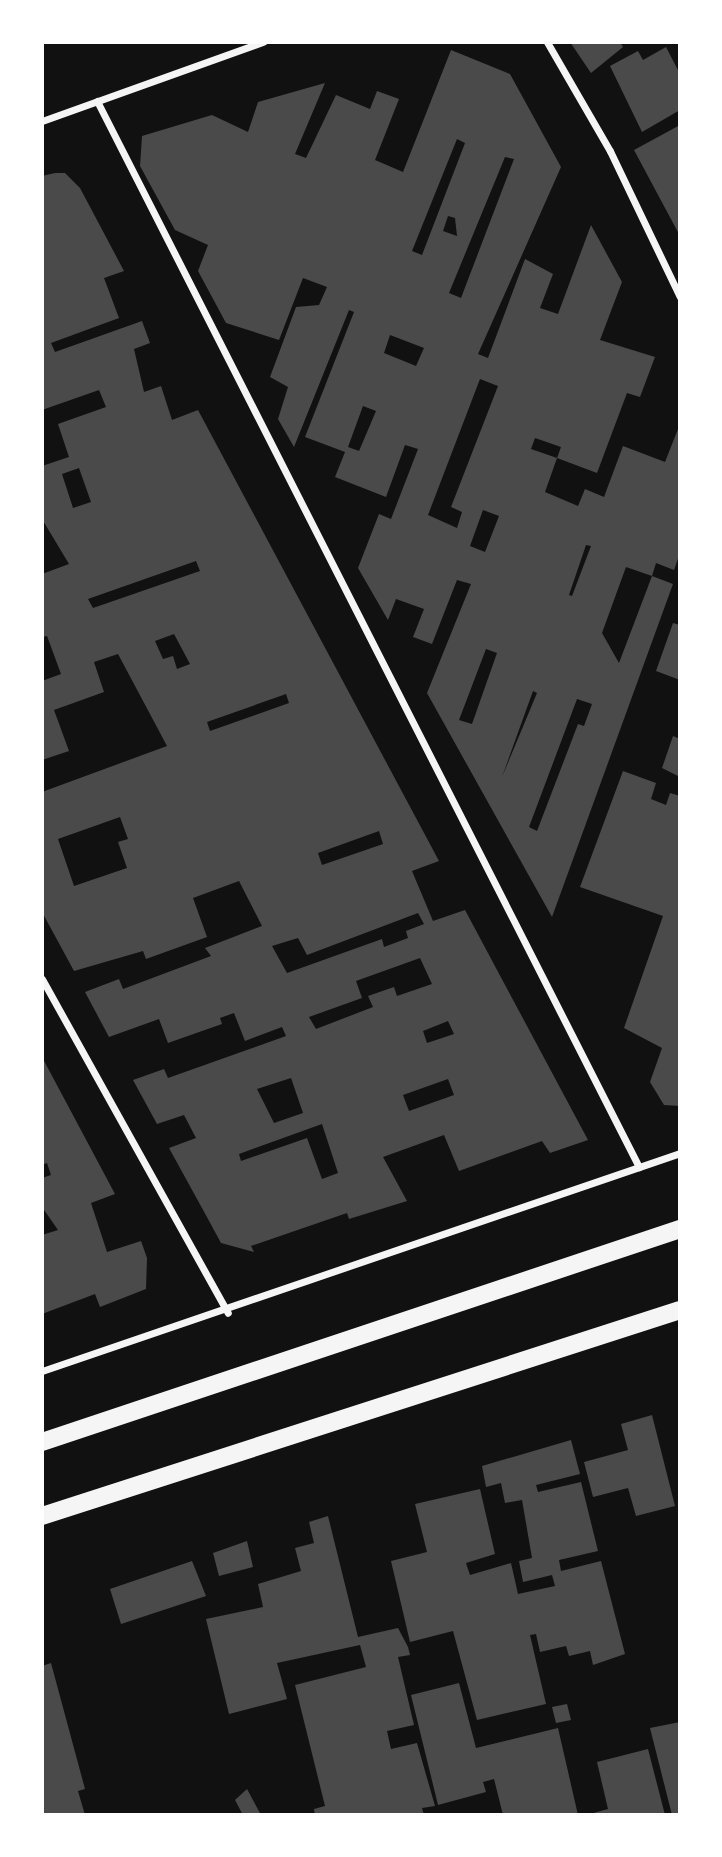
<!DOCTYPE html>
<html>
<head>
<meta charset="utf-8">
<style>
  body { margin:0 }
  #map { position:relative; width:722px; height:1857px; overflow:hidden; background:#111; font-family:"Archivo Narrow",sans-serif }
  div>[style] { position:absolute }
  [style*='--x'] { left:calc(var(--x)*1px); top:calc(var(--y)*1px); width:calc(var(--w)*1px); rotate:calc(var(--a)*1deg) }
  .building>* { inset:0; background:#4a4a4a }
  .minor>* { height:7px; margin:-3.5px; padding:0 3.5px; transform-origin:3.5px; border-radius:3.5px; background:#f5f5f5 }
  .primary>* { height:18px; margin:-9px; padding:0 9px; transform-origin:9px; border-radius:9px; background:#f5f5f5 }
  span { translate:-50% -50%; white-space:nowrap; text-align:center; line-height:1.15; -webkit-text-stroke:5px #fff; paint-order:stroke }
  .frame { position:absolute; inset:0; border:44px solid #fff; pointer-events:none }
</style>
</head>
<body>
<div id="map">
  <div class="building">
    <div style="clip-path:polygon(570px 42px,620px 42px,623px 47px,591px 73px)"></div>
    <div style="clip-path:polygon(666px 47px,680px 74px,680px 110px,642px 132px,610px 66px,638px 51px,643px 60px)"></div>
    <div style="clip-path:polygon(evenodd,451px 50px,510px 74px,561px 167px,478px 354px,488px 358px,525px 259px,553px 274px,540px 308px,558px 314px,591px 225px,622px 282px,600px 340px,655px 357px,640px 397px,627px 393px,597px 473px,557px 458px,561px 447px,535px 438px,531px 449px,557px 458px,545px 492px,578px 506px,585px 489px,604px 497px,623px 446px,665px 462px,680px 424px,680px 553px,674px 570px,656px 563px,652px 576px,626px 567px,602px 633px,619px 663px,652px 576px,673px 584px,552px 917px,427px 693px,471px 584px,457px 580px,432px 644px,413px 637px,424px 609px,396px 599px,388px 620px,358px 568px,379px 514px,391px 519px,418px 449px,405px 445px,386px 497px,335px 477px,345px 452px,305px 437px,354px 312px,349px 310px,294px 447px,278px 419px,288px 387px,270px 377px,296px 307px,319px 305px,327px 287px,303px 278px,279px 340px,226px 323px,198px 271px,208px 245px,175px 230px,140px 166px,142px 136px,212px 115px,248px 132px,258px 102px,325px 83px,295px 154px,306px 158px,336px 95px,370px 109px,377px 91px,399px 99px,375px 160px,403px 172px,451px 50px,457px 139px,465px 143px,422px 255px,412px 251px,457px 139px,451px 50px,505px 157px,514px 159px,461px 298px,449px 293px,505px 157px,451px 50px,448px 216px,455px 218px,457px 236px,443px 231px,448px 216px,451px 50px,390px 335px,424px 348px,416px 366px,384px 353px,390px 335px,451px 50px,480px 379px,498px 386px,451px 507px,462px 512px,457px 528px,428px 515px,480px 379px,451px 50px,363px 406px,376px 411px,359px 451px,348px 447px,363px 406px,451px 50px,483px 510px,499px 516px,485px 552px,470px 546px,483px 510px,451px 50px,586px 545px,591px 546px,572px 596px,569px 595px,586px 545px,451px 50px,486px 649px,497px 653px,472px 724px,459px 720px,486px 649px,451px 50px,533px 691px,537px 693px,502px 777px,533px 691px,451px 50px,577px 699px,592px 704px,584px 726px,578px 724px,537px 831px,529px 827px,577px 699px)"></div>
    <div style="clip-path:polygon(680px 125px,680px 236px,634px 150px)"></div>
    <div style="clip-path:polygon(evenodd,55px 173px,65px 173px,80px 188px,124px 271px,104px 278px,119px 318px,51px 343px,55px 352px,142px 321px,150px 343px,134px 349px,144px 392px,161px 386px,172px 420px,198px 410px,439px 861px,412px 871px,433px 921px,465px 910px,588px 1140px,550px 1153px,542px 1141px,459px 1171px,444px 1135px,383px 1157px,407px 1201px,349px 1219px,347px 1213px,251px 1246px,254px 1252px,221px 1243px,208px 1219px,169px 1148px,196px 1138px,184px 1115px,157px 1124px,133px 1080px,164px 1069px,168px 1078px,286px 1036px,282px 1027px,245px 1041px,234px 1013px,220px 1018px,222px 1024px,168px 1043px,159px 1019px,109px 1037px,85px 992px,119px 979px,123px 989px,211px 956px,205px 948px,262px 926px,239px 881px,193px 898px,207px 937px,146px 959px,143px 951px,74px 971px,42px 912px,42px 792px,167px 746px,118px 654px,94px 662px,104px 692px,54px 710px,69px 751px,42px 760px,42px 681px,61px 674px,47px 636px,42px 637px,42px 574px,69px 564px,42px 519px,42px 466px,69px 457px,58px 424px,106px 407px,99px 390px,42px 410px,42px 176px,55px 173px,79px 468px,91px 502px,73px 508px,62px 474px,79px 468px,55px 173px,196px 561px,200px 571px,93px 608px,88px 599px,196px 561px,55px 173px,174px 634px,190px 664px,177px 669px,173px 656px,163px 659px,155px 641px,174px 634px,55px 173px,286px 694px,289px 703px,210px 731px,207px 722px,286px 694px,55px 173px,120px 817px,128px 839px,118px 842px,127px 868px,74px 886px,58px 839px,120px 817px,55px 173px,379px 831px,383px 844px,322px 865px,318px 853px,379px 831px,55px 173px,418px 913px,424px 924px,406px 931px,408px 938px,384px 947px,382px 939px,287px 973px,272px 946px,298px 938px,307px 955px,418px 913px,55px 173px,420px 958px,432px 984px,397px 996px,394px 987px,368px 996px,373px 1007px,316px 1029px,309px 1017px,362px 998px,356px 981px,420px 958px,55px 173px,448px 1021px,454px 1034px,427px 1043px,423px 1031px,448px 1021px,55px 173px,291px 1078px,303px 1113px,274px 1123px,257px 1089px,291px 1078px,55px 173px,448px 1079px,454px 1095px,409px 1111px,403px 1095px,448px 1079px,55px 173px,322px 1124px,338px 1173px,322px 1179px,307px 1138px,241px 1161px,239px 1154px,322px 1124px)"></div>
    <div style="clip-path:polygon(673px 623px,680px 625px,680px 680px,656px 671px)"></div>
    <div style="clip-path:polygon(673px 736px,680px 739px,680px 777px,662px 768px)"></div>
    <div style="clip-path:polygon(623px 771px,656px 783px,651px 799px,666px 805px,670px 793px,680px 796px,680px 1106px,664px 1105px,650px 1082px,662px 1048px,624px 1028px,663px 916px,580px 887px)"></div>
    <div style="clip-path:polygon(42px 1057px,115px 1194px,91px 1203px,107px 1252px,141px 1241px,147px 1258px,146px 1289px,100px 1307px,95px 1294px,42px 1314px,42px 1235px,58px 1230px,42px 1207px,42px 1178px,51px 1175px,47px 1163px,42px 1165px)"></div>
    <div style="clip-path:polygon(652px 1415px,675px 1506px,636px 1516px,628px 1488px,593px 1497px,584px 1462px,628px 1450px,621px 1424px)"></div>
    <div style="clip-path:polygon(571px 1440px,580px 1474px,536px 1485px,538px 1492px,581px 1482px,598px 1551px,559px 1560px,561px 1571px,601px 1561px,625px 1654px,593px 1665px,590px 1651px,569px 1656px,566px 1646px,540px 1652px,536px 1634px,530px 1635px,546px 1704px,477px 1720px,453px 1631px,410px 1642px,391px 1561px,427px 1552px,415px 1504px,480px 1489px,495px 1554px,466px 1563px,470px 1575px,511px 1563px,518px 1594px,555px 1586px,552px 1575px,523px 1582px,519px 1561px,532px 1558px,522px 1500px,505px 1503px,501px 1483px,486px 1487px,482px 1466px)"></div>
    <div style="clip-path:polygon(328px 1516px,358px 1637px,398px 1628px,408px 1647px,410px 1655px,398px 1657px,414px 1725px,387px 1731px,391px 1749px,417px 1743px,435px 1806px,422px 1808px,424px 1815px,315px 1815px,314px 1809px,325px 1806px,295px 1685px,366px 1667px,360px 1645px,277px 1663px,287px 1699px,229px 1714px,206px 1619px,263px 1607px,258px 1584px,301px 1571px,295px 1548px,314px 1543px,309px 1522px)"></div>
    <div style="clip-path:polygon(247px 1541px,253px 1567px,219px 1576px,213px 1553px)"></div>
    <div style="clip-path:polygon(192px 1561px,206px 1596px,121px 1624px,110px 1589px)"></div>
    <div style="clip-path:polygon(51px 1663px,85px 1789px,78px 1791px,85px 1815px,42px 1815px,42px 1666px)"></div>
    <div style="clip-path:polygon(459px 1683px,476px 1748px,558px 1728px,578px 1815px,503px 1815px,494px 1779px,483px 1782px,486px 1792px,438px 1805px,411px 1695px)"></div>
    <div style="clip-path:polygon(567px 1704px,571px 1720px,556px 1723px,552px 1707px)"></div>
    <div style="clip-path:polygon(680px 1722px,680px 1815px,672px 1815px,650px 1728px)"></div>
    <div style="clip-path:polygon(648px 1749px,665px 1815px,586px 1815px,608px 1809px,597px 1762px)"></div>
    <div style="clip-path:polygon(247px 1789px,261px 1815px,243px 1815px,235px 1800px)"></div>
  </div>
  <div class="minor">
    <div style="--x:547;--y:42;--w:126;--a:60"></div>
    <div style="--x:610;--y:151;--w:162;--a:64.4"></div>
    <div style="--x:97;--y:101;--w:1196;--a:63.05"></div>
    <div style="--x:42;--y:121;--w:235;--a:-19.7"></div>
    <div style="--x:42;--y:979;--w:382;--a:60.9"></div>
    <div style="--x:42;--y:1371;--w:674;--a:-18.86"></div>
  </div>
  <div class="primary">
    <div style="--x:42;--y:1442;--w:673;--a:-18.46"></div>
    <div style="--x:42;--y:1516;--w:670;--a:-17.89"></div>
  </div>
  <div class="frame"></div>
</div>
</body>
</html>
